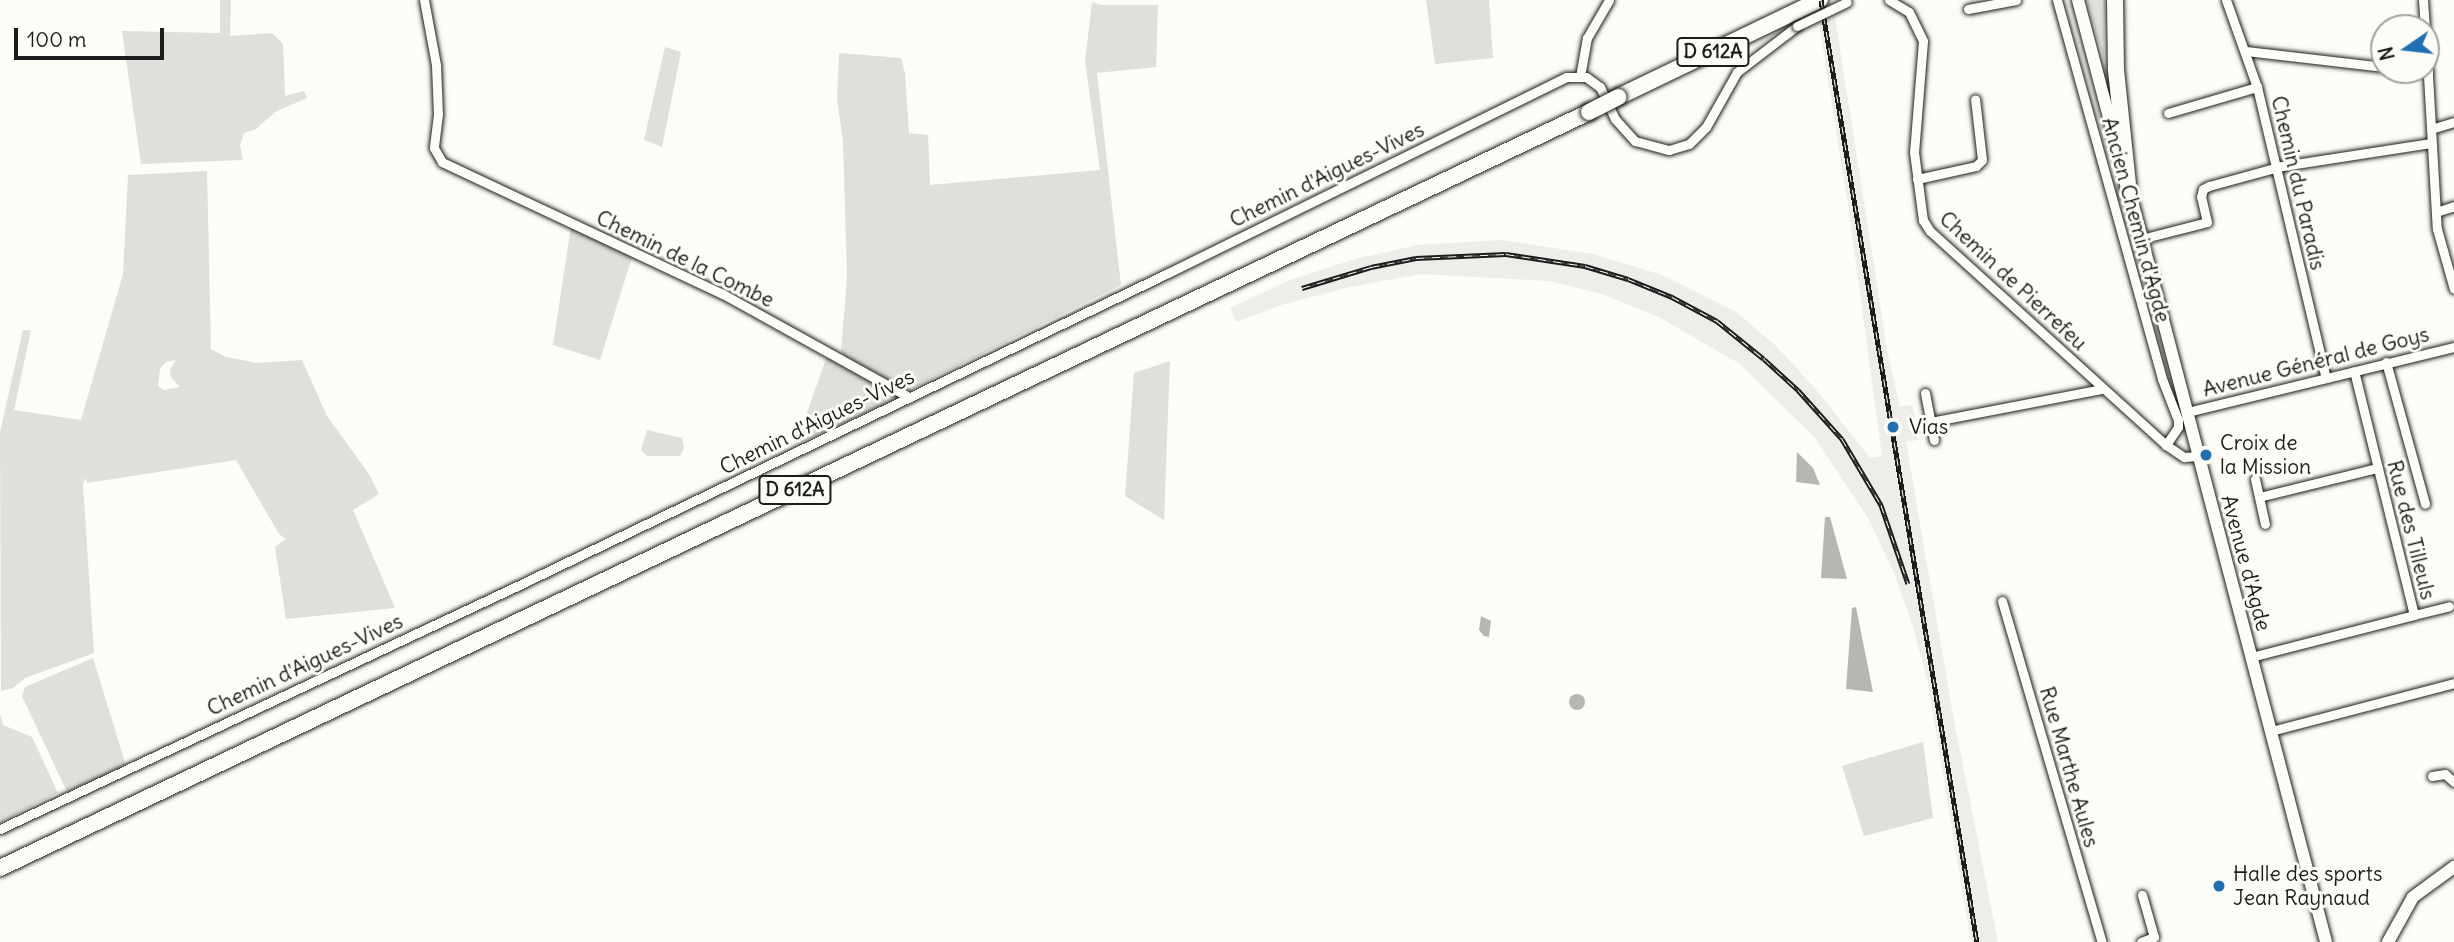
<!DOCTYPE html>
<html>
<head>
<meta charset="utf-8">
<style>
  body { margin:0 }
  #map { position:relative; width:2454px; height:942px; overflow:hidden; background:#fdfcf7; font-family:Delius,sans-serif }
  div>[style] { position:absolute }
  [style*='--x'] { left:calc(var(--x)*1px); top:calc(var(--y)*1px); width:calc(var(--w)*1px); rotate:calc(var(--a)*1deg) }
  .built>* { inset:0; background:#eeede9 }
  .green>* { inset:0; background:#e0dfdb }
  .water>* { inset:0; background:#b7b6b2 }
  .round { border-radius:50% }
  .roads { filter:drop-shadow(0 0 2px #1c1c1c) drop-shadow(0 0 2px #1c1c1c) }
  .street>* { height:9px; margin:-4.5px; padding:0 4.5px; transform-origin:4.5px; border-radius:4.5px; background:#fdfcf7 }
  .secondary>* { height:12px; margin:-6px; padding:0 6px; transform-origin:6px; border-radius:6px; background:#fdfcf7 }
  .highway>* { height:16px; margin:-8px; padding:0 8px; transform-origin:8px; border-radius:8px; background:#fdfcf7 }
  .rail>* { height:5px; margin-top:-2.5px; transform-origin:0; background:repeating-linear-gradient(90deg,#fdfcf7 0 8px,#1c1c1c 0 16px); box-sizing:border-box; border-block:2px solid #1c1c1c }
  .bridges { filter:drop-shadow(0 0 2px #1c1c1c) drop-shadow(0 0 2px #1c1c1c) }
  .street-bridge>* { height:9px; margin:-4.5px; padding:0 4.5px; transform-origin:4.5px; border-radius:4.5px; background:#fdfcf7 }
  .highway-bridge>* { height:16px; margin:-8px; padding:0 8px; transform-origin:8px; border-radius:8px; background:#fdfcf7 }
  .dots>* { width:19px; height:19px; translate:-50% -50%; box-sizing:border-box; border:4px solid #fdfcf7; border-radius:50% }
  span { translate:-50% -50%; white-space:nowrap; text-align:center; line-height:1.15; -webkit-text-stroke:6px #fdfcf7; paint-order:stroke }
  .shield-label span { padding:2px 5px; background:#fdfcf7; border:2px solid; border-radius:5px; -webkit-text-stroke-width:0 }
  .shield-label { font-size:19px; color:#1c1c1c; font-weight:700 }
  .street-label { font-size:21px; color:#1c1c1c }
  .poi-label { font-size:21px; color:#1c1c1c }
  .left { translate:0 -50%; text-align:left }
  .north { position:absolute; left:2370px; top:14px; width:70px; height:70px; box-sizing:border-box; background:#fdfcf7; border:2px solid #a3a29f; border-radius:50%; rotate:256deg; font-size:19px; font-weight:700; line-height:28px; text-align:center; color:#1c1c1c }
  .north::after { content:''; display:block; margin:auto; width:24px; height:32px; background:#1f6fb2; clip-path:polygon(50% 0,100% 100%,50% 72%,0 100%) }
  .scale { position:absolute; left:14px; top:28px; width:150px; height:32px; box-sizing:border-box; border:4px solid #1c1c1c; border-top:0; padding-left:9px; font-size:21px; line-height:24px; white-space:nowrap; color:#1c1c1c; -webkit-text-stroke:5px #fdfcf7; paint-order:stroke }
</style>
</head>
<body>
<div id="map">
  <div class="built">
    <div style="clip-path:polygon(1835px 17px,1888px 355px,1900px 407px,1912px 405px,1914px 412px,1918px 440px,1906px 442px,1954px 721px,1998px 942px,1971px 942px,1928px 684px,1913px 627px,1894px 573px,1868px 518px,1815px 438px,1740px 364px,1659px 317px,1602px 294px,1549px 281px,1422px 274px,1350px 287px,1281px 305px,1236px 322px,1230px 308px,1290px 280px,1355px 259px,1418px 245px,1501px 240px,1593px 254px,1662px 275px,1736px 312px,1774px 344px,1815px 388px,1870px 458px,1882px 456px,1847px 197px,1819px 24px)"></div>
  </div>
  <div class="green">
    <div style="clip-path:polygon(220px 0,231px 0,230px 36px,272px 33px,283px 44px,285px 96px,304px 91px,307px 98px,275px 112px,256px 129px,244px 133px,240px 145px,243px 160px,141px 164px,122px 31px,220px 33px)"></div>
    <div style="clip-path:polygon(1426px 0,1489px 0,1493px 58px,1435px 64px)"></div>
    <div style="clip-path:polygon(2087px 0,2105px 0,2104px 60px,2089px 9px)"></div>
    <div style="clip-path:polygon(1092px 2px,1101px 5px,1158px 5px,1156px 67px,1097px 73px,1121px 285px,909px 390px,848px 359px,841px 351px,847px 277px,843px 141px,837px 99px,839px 53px,901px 58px,905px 73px,909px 133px,928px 135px,930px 185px,1100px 170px,1085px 61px)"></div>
    <div style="clip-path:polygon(665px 47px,681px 52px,662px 147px,644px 140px)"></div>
    <div style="clip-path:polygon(evenodd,207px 171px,211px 349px,226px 357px,257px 363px,302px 360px,327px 416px,369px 474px,379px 494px,353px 510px,395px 608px,286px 619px,275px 547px,286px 539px,279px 534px,236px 460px,87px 483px,86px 478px,83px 484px,94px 653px,25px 678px,13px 688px,1px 691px,0 432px,23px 330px,31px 330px,14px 410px,81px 420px,123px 274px,128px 175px,207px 171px,176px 360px,170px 369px,171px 377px,180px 387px,164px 390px,158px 386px,160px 369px,166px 362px,176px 360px)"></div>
    <div style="clip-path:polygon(571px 227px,632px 257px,600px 360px,553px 345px)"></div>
    <div style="clip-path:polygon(827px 356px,892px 390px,895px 396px,892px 401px,801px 442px,798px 438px)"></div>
    <div style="clip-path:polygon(1170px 361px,1164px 520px,1125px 496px,1134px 373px)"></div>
    <div style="clip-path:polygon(647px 430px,682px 438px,684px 448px,680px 456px,647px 456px,641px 450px)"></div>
    <div style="clip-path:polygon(93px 658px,126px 766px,67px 792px,22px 696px,25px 687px)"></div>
    <div style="clip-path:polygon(0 714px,3px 725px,32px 737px,58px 793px,0 822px)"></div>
    <div style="clip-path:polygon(1923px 742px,1933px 818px,1864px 836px,1842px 766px)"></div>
  </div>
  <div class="water">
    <div style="clip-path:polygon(1797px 452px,1813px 468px,1820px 485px,1796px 482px)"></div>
    <div style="clip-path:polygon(1825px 517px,1830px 517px,1847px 579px,1821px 578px)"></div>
    <div style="clip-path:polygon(1856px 607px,1873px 692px,1846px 689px,1852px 608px)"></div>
    <div style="clip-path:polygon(1481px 616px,1491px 621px,1489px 637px,1484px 636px,1479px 630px)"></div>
    <div class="round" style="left:1569px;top:694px;width:16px;height:16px"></div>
  </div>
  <div class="roads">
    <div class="street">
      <div style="--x:424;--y:0;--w:66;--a:79.5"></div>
      <div style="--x:436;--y:65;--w:49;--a:87.7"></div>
      <div style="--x:438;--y:114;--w:34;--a:97"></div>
      <div style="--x:434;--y:148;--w:16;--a:60"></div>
      <div style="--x:442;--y:162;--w:310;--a:25.2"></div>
      <div style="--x:723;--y:294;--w:213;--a:29"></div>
      <div style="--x:1889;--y:0;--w:23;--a:31"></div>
      <div style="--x:1909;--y:12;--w:32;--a:64"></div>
      <div style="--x:1923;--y:41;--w:111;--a:94.6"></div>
      <div style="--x:1914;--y:152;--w:69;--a:82.5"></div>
      <div style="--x:1923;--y:220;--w:13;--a:58"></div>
      <div style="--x:1930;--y:231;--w:319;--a:42.2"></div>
      <div style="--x:2166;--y:445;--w:22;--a:34"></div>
      <div style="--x:2184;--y:457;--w:14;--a:-4"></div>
      <div style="--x:2057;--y:0;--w:393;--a:74.5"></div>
      <div style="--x:2162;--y:379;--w:44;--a:68.7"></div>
      <div style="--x:2178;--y:420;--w:7;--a:90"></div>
      <div style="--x:2178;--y:427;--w:22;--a:124"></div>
      <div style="--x:2226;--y:0;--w:92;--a:70.4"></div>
      <div style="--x:2257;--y:87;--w:299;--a:76.7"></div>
      <div style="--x:2423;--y:0;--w:28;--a:86"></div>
      <div style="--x:1968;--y:9;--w:49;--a:-10.6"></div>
      <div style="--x:2426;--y:41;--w:188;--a:86.7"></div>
      <div style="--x:2437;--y:229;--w:62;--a:74.2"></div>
      <div style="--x:2246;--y:51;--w:139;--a:6.6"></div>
      <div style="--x:2409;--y:70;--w:19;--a:6"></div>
      <div style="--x:1580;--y:77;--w:40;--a:-80"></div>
      <div style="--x:1587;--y:38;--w:44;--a:-59.9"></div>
      <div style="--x:2168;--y:113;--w:93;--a:-16.3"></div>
      <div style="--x:2431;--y:129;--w:24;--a:-17"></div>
      <div style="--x:1917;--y:179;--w:60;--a:-12.4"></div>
      <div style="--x:1976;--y:166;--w:8;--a:-45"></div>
      <div style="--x:1982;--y:160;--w:61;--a:-96.5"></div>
      <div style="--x:2436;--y:212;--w:19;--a:-18"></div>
      <div style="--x:2141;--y:239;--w:68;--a:-14.4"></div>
      <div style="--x:2207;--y:222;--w:26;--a:-103"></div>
      <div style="--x:2201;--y:197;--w:8;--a:-76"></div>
      <div style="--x:2203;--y:189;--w:7;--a:-27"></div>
      <div style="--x:2209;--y:186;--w:76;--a:-15.3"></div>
      <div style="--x:2282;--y:166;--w:151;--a:-8.8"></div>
      <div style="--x:2386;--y:362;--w:147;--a:74.6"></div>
      <div style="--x:1925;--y:393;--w:48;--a:79.2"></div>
      <div style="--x:2187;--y:412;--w:275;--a:-13.7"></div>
      <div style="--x:1930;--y:422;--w:175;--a:-10.9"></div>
      <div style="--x:2255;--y:479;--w:46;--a:77.5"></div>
      <div style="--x:2259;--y:497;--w:122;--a:-13.8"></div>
      <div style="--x:2002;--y:601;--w:355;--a:73.7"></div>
      <div style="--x:2414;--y:615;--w:36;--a:-14"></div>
      <div style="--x:2251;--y:657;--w:168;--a:-14.4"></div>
      <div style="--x:2414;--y:615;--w:251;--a:-103.8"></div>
      <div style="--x:2271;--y:731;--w:189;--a:-14.7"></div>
      <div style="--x:2432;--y:776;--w:13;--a:-9"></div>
      <div style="--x:2445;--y:774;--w:12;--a:42"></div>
      <div style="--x:0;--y:829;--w:569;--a:-25.17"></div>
      <div style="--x:515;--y:587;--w:722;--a:-25.68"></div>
      <div style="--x:1166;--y:274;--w:446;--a:-26.2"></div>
      <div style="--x:1566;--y:77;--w:20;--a:0"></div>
      <div style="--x:1586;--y:77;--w:17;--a:36"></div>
      <div style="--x:1600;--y:87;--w:35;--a:65"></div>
      <div style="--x:1615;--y:119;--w:30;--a:48"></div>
      <div style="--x:1635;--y:141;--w:35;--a:15"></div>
      <div style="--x:1669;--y:150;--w:21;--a:-17"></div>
      <div style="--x:1689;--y:144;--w:24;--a:-45"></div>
      <div style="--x:1706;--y:127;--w:63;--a:-60.6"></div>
      <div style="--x:1737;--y:72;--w:76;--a:-37.5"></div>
      <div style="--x:2141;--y:942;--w:14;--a:-21"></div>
      <div style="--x:2154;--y:937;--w:44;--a:-105.9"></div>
    </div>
    <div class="secondary">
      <div style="--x:2078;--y:0;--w:160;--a:75.2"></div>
      <div style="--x:2128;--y:186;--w:781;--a:75.32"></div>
      <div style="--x:2388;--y:942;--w:51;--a:-60.9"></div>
      <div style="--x:2413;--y:897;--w:51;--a:-36.2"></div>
    </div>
    <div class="highway">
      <div style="--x:2115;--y:0;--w:70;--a:89.2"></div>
      <div style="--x:2116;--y:70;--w:124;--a:84"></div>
      <div style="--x:1618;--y:97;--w:224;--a:-25.7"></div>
      <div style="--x:0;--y:868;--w:1760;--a:-25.44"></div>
    </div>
  </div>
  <div class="rail">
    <div style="--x:1821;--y:0;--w:955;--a:80.6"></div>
    <div style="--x:1302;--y:288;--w:72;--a:-16.9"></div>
    <div style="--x:1371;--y:267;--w:46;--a:-11.3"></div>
    <div style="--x:1416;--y:258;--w:90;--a:-2.5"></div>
    <div style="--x:1506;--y:254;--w:80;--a:8.6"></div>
    <div style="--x:1585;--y:266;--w:45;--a:16.8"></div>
    <div style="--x:1628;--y:279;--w:48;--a:22.2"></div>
    <div style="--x:1672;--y:297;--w:51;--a:28.1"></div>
    <div style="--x:1717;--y:321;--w:60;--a:39"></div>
    <div style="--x:1764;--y:359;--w:46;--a:42.4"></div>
    <div style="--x:1798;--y:390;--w:66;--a:48.1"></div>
    <div style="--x:1842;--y:439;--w:77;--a:59.4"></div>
    <div style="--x:1881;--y:505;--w:83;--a:71.1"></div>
  </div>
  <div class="bridges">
    <div class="street-bridge">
      <div style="--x:1797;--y:26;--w:55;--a:-25.6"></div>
    </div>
    <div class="highway-bridge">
      <div style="--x:1589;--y:112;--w:33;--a:-27"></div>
    </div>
  </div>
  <div class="dots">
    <div style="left:1893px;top:427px;background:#1f6fb2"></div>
    <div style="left:2206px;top:455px;background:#1f6fb2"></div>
    <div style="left:2219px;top:886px;background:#1f6fb2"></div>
  </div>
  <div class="shield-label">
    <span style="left:1713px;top:52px">D 612A</span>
    <span style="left:795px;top:490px">D 612A</span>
  </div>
  <div class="street-label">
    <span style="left:1327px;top:175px;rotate:-26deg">Chemin d'Aigues-Vives</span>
    <span style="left:2298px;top:183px;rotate:77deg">Chemin du Paradis</span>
    <span style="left:2136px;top:220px;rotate:75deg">Ancien Chemin d'Agde</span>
    <span style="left:685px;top:259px;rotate:26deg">Chemin de la Combe</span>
    <span style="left:2013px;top:281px;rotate:43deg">Chemin de Pierrefeu</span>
    <span style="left:2316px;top:362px;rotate:-14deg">Avenue Général de Goys</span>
    <span style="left:817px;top:422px;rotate:-26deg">Chemin d'Aigues-Vives</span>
    <span style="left:2411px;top:530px;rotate:76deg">Rue des Tilleuls</span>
    <span style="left:2246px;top:563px;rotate:75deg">Avenue d'Agde</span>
    <span style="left:305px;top:665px;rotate:-25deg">Chemin d'Aigues-Vives</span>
    <span style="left:2069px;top:767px;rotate:74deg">Rue Marthe Aules</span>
  </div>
  <div class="poi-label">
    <span class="left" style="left:1909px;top:427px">Vias</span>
    <span class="left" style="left:2220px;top:455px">Croix de<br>la Mission</span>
    <span class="left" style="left:2233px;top:886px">Halle des sports<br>Jean Raynaud</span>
  </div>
  <div class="north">N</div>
  <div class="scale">100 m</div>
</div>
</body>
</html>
